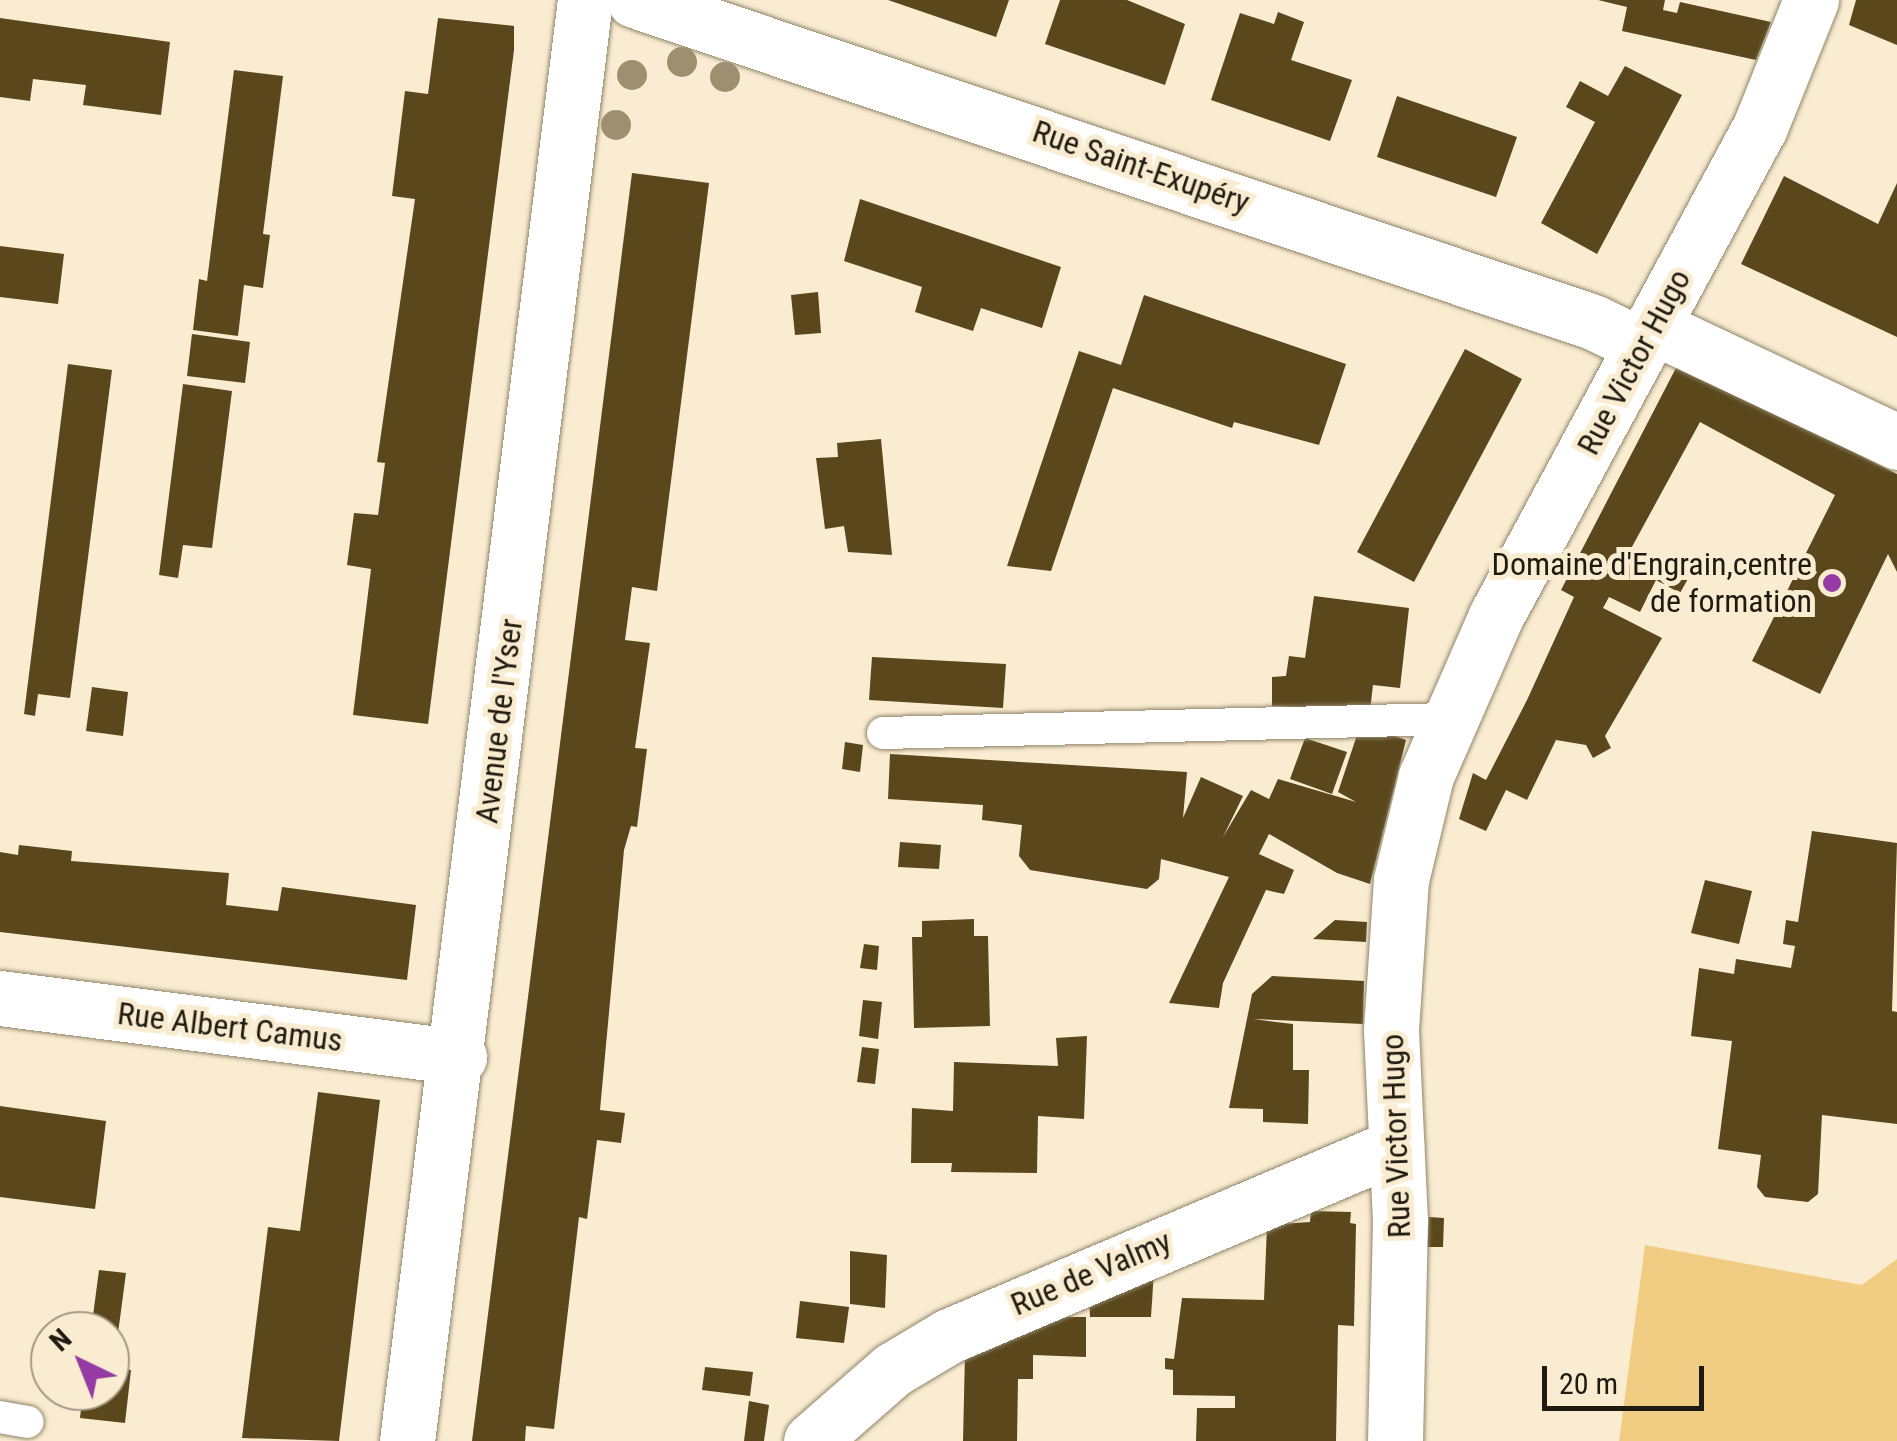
<!DOCTYPE html>
<html>
<head>
<meta charset="utf-8">
<style>
  body { margin:0 }
  #map { position:relative; width:1897px; height:1441px; overflow:hidden; background:#faecd1; font-family:"Roboto Condensed",sans-serif }
  div>[style] { position:absolute }
  [style*='--x'] { left:calc(var(--x)*1px); top:calc(var(--y)*1px); width:calc(var(--w)*1px); rotate:calc(var(--a)*1deg) }
  .green>* { inset:0; background:#f0cd83 }
  .building>* { inset:0; background:#5a471c }
  .roads { filter:drop-shadow(0 0 2px #90846a) drop-shadow(0 0 2px #90846a) }
  .service>* { height:32px; margin:-16px; padding:0 16px; transform-origin:16px; border-radius:16px; background:#fff }
  .minor>* { height:55px; margin:-27.5px; padding:0 27.5px; transform-origin:27.5px; border-radius:27.5px; background:#fff }
  .trees>* { width:30px; height:30px; margin:-15px; border-radius:50%; background:#9e8f70 }
  .dots>* { width:28px; height:28px; translate:-50% -50%; box-sizing:border-box; border:5px solid #faecd1; border-radius:50% }
  span { translate:-50% -50%; white-space:nowrap; text-align:center; line-height:1.15; -webkit-text-stroke:10px #faecd1; paint-order:stroke }
  .street-label { font-size:32px; color:#201b11 }
  .poi-label { font-size:32px; color:#201b11 }
  .right { translate:-100% -50%; text-align:right }
  .north { position:absolute; left:30px; top:1311px; width:100px; height:100px; box-sizing:border-box; background:#faecd1; border:2px solid #a39884; border-radius:50%; rotate:317deg; font-size:28px; font-weight:700; line-height:40px; text-align:center; color:#201b11 }
  .north::after { content:''; display:block; margin:auto; width:35px; height:45px; background:#963aa4; clip-path:polygon(50% 0,100% 100%,50% 72%,0 100%) }
  .scale { position:absolute; left:1542px; top:1366px; width:162px; height:45px; box-sizing:border-box; border:5px solid #201b11; border-top:0; padding-left:12px; font-size:30px; line-height:35px; white-space:nowrap; color:#201b11; -webkit-text-stroke:8px #faecd1; paint-order:stroke }
</style>
</head>
<body>
<div id="map">
  <div class="green">
    <div style="clip-path:polygon(1645px 1245px,1862px 1285px,1897px 1259px,1897px 1441px,1619px 1441px)"></div>
  </div>
  <div class="building">
    <div style="clip-path:polygon(888px 0,1009px 0,996px 37px)"></div>
    <div style="clip-path:polygon(1060px 0,1127px 0,1185px 24px,1165px 85px,1045px 44px)"></div>
    <div style="clip-path:polygon(1598px 0,1665px 0,1663px 10px,1677px 13px,1680px 2px,1771px 22px,1756px 60px,1622px 31px,1627px 7px)"></div>
    <div style="clip-path:polygon(1856px 0,1897px 0,1897px 45px,1849px 25px)"></div>
    <div style="clip-path:polygon(1278px 12px,1304px 22px,1291px 60px,1352px 80px,1330px 141px,1211px 100px,1240px 13px,1274px 24px)"></div>
    <div style="clip-path:polygon(0 18px,170px 42px,161px 115px,83px 105px,86px 85px,33px 79px,30px 101px,0 97px)"></div>
    <div style="clip-path:polygon(438px 18px,514px 26px,514px 50px,428px 724px,353px 715px,371px 569px,347px 565px,354px 513px,378px 515px,385px 463px,377px 462px,415px 199px,392px 196px,405px 91px,428px 94px)"></div>
    <div style="clip-path:polygon(1625px 66px,1682px 95px,1597px 254px,1541px 223px,1595px 122px,1566px 107px,1580px 81px,1608px 96px)"></div>
    <div style="clip-path:polygon(234px 70px,283px 76px,263px 234px,270px 235px,263px 288px,244px 285px,238px 336px,193px 330px,199px 279px,207px 281px)"></div>
    <div style="clip-path:polygon(1397px 96px,1517px 137px,1496px 197px,1377px 157px)"></div>
    <div style="clip-path:polygon(632px 173px,709px 183px,657px 591px,632px 587px,625px 640px,650px 643px,635px 748px,647px 749px,637px 827px,631px 826px,624px 850px,600px 1110px,625px 1113px,621px 1143px,597px 1140px,587px 1219px,579px 1217px,554px 1429px,526px 1426px,525px 1441px,472px 1441px)"></div>
    <div style="clip-path:polygon(1784px 176px,1878px 224px,1897px 183px,1897px 337px,1741px 264px)"></div>
    <div style="clip-path:polygon(860px 199px,1061px 267px,1042px 328px,981px 308px,973px 331px,915px 312px,922px 287px,844px 261px)"></div>
    <div style="clip-path:polygon(0 246px,64px 254px,58px 304px,0 297px)"></div>
    <div style="clip-path:polygon(818px 292px,821px 333px,795px 335px,791px 295px)"></div>
    <div style="clip-path:polygon(1144px 295px,1346px 364px,1319px 445px,1234px 422px,1232px 428px,1113px 388px,1051px 571px,1007px 566px,1079px 351px,1121px 365px)"></div>
    <div style="clip-path:polygon(192px 334px,250px 342px,245px 383px,187px 376px)"></div>
    <div style="clip-path:polygon(1465px 349px,1522px 379px,1414px 582px,1357px 552px)"></div>
    <div style="clip-path:polygon(68px 364px,112px 370px,70px 698px,38px 694px,35px 716px,24px 714px)"></div>
    <div style="clip-path:polygon(1678px 364px,1897px 474px,1897px 572px,1888px 554px,1820px 694px,1752px 661px,1835px 495px,1700px 422px,1627px 556px,1689px 577px,1680px 593px,1656px 580px,1640px 612px,1609px 597px,1603px 608px,1662px 638px,1605px 736px,1611px 748px,1593px 758px,1586px 745px,1556px 740px,1527px 800px,1506px 790px,1486px 831px,1459px 819px,1473px 773px,1486px 780px,1527px 700px,1574px 597px,1561px 590px)"></div>
    <div style="clip-path:polygon(183px 384px,232px 391px,212px 548px,183px 545px,178px 578px,159px 575px)"></div>
    <div style="clip-path:polygon(881px 439px,892px 555px,848px 552px,844px 526px,825px 529px,816px 458px,838px 457px,837px 443px)"></div>
    <div style="clip-path:polygon(1314px 596px,1409px 608px,1400px 688px,1373px 685px,1370px 711px,1272px 706px,1272px 677px,1286px 676px,1289px 656px,1305px 658px)"></div>
    <div style="clip-path:polygon(872px 657px,1006px 664px,1003px 708px,869px 700px)"></div>
    <div style="clip-path:polygon(92px 687px,128px 692px,123px 736px,86px 731px)"></div>
    <div style="clip-path:polygon(1375px 729px,1406px 740px,1370px 884px,1337px 873px,1269px 834px,1259px 854px,1294px 870px,1284px 894px,1266px 890px,1223px 983px,1219px 1008px,1169px 1003px,1229px 877px,1161px 859px,1159px 879px,1147px 889px,1030px 870px,1019px 856px,1022px 825px,982px 820px,983px 805px,888px 799px,890px 754px,1187px 772px,1183px 818px,1201px 777px,1243px 796px,1223px 837px,1251px 790px,1269px 799px,1278px 779px,1356px 802px,1338px 792px,1357px 735px)"></div>
    <div style="clip-path:polygon(1305px 738px,1347px 752px,1332px 794px,1290px 779px)"></div>
    <div style="clip-path:polygon(845px 742px,863px 745px,860px 772px,842px 769px)"></div>
    <div style="clip-path:polygon(1812px 831px,1897px 843px,1892px 1011px,1897px 1012px,1897px 1124px,1822px 1115px,1818px 1194px,1808px 1202px,1765px 1197px,1757px 1187px,1761px 1155px,1718px 1149px,1732px 1041px,1691px 1036px,1699px 968px,1734px 974px,1736px 959px,1791px 968px,1795px 946px,1783px 944px,1786px 920px,1798px 922px)"></div>
    <div style="clip-path:polygon(900px 842px,941px 845px,939px 869px,898px 867px)"></div>
    <div style="clip-path:polygon(19px 845px,72px 851px,71px 861px,229px 873px,226px 905px,278px 911px,282px 887px,416px 905px,407px 980px,0 932px,0 852px,18px 855px)"></div>
    <div style="clip-path:polygon(1705px 880px,1752px 891px,1739px 944px,1691px 933px)"></div>
    <div style="clip-path:polygon(974px 919px,974px 936px,988px 936px,990px 1026px,914px 1028px,912px 937px,922px 937px,922px 921px)"></div>
    <div style="clip-path:polygon(1335px 920px,1367px 922px,1366px 942px,1313px 939px)"></div>
    <div style="clip-path:polygon(864px 944px,879px 946px,877px 970px,860px 968px)"></div>
    <div style="clip-path:polygon(1272px 976px,1364px 981px,1363px 1024px,1253px 1019px,1293px 1024px,1293px 1070px,1309px 1070px,1308px 1124px,1263px 1122px,1263px 1109px,1229px 1108px,1252px 994px)"></div>
    <div style="clip-path:polygon(863px 1000px,882px 1002px,878px 1039px,859px 1036px)"></div>
    <div style="clip-path:polygon(1087px 1036px,1084px 1119px,1038px 1116px,1037px 1173px,951px 1172px,952px 1163px,911px 1163px,912px 1108px,953px 1111px,954px 1062px,1058px 1066px,1056px 1038px)"></div>
    <div style="clip-path:polygon(862px 1047px,879px 1049px,875px 1084px,857px 1082px)"></div>
    <div style="clip-path:polygon(318px 1092px,380px 1100px,339px 1441px,242px 1438px,268px 1227px,300px 1231px)"></div>
    <div style="clip-path:polygon(0 1106px,106px 1121px,95px 1209px,0 1197px)"></div>
    <div style="clip-path:polygon(1311px 1211px,1351px 1212px,1350px 1223px,1356px 1224px,1354px 1326px,1338px 1325px,1336px 1441px,1196px 1441px,1197px 1408px,1235px 1408px,1235px 1396px,1173px 1395px,1173px 1370px,1165px 1369px,1165px 1358px,1174px 1359px,1182px 1298px,1264px 1300px,1267px 1225px,1310px 1222px)"></div>
    <div style="clip-path:polygon(1429px 1217px,1444px 1218px,1443px 1247px,1427px 1247px)"></div>
    <div style="clip-path:polygon(850px 1251px,887px 1255px,885px 1308px,850px 1304px)"></div>
    <div style="clip-path:polygon(99px 1270px,126px 1273px,115px 1356px,110px 1331px,91px 1331px)"></div>
    <div style="clip-path:polygon(1154px 1271px,1151px 1317px,1090px 1317px,1089px 1297px)"></div>
    <div style="clip-path:polygon(800px 1301px,849px 1307px,844px 1343px,796px 1338px)"></div>
    <div style="clip-path:polygon(1047px 1317px,1086px 1317px,1086px 1357px,1033px 1355px,1033px 1379px,1018px 1379px,1017px 1441px,963px 1441px,965px 1353px)"></div>
    <div style="clip-path:polygon(705px 1367px,753px 1372px,750px 1396px,702px 1390px)"></div>
    <div style="clip-path:polygon(110px 1368px,131px 1370px,125px 1423px,80px 1418px,83px 1391px,110px 1391px)"></div>
    <div style="clip-path:polygon(749px 1401px,769px 1405px,764px 1441px,744px 1441px)"></div>
  </div>
  <div class="roads">
    <div class="service">
      <div style="--x:883;--y:733;--w:566;--a:-1.42"></div>
      <div style="--x:0;--y:1417;--w:28;--a:10"></div>
    </div>
    <div class="minor">
      <div style="--x:634;--y:0;--w:1012;--a:18.56"></div>
      <div style="--x:1593;--y:322;--w:55;--a:25.6"></div>
      <div style="--x:1654;--y:327;--w:269;--a:25.3"></div>
      <div style="--x:0;--y:998;--w:463;--a:7.3"></div>
      <div style="--x:407;--y:1441;--w:1452;--a:-82.96"></div>
      <div style="--x:811;--y:1441;--w:108;--a:-41.2"></div>
      <div style="--x:892;--y:1370;--w:66;--a:-30.8"></div>
      <div style="--x:949;--y:1336;--w:486;--a:-23"></div>
      <div style="--x:1395;--y:1441;--w:220;--a:-88.7"></div>
      <div style="--x:1400;--y:1221;--w:191;--a:-92.7"></div>
      <div style="--x:1391;--y:1030;--w:150;--a:-86.2"></div>
      <div style="--x:1401;--y:880;--w:107;--a:-76.5"></div>
      <div style="--x:1426;--y:776;--w:175;--a:-66.4"></div>
      <div style="--x:1496;--y:616;--w:556;--a:-61.64"></div>
      <div style="--x:1760;--y:127;--w:137;--a:-68.1"></div>
    </div>
  </div>
  <div class="trees">
    <div style="left:682px;top:62px"></div>
    <div style="left:632px;top:75px"></div>
    <div style="left:725px;top:77px"></div>
    <div style="left:616px;top:125px"></div>
  </div>
  <div class="dots">
    <div style="left:1832px;top:583px;background:#963aa4"></div>
  </div>
  <div class="street-label">
    <span style="left:1141px;top:167px;rotate:19deg">Rue Saint-Exupéry</span>
    <span style="left:1634px;top:362px;rotate:-62deg">Rue Victor Hugo</span>
    <span style="left:499px;top:721px;rotate:-83deg">Avenue de l'Yser</span>
    <span style="left:230px;top:1027px;rotate:7deg">Rue Albert Camus</span>
    <span style="left:1396px;top:1136px;rotate:-92deg">Rue Victor Hugo</span>
    <span style="left:1091px;top:1273px;rotate:-23deg">Rue de Valmy</span>
  </div>
  <div class="poi-label">
    <span class="right" style="left:1812px;top:583px">Domaine d'Engrain,centre<br>de formation</span>
  </div>
  <div class="north">N</div>
  <div class="scale">20 m</div>
</div>
</body>
</html>
